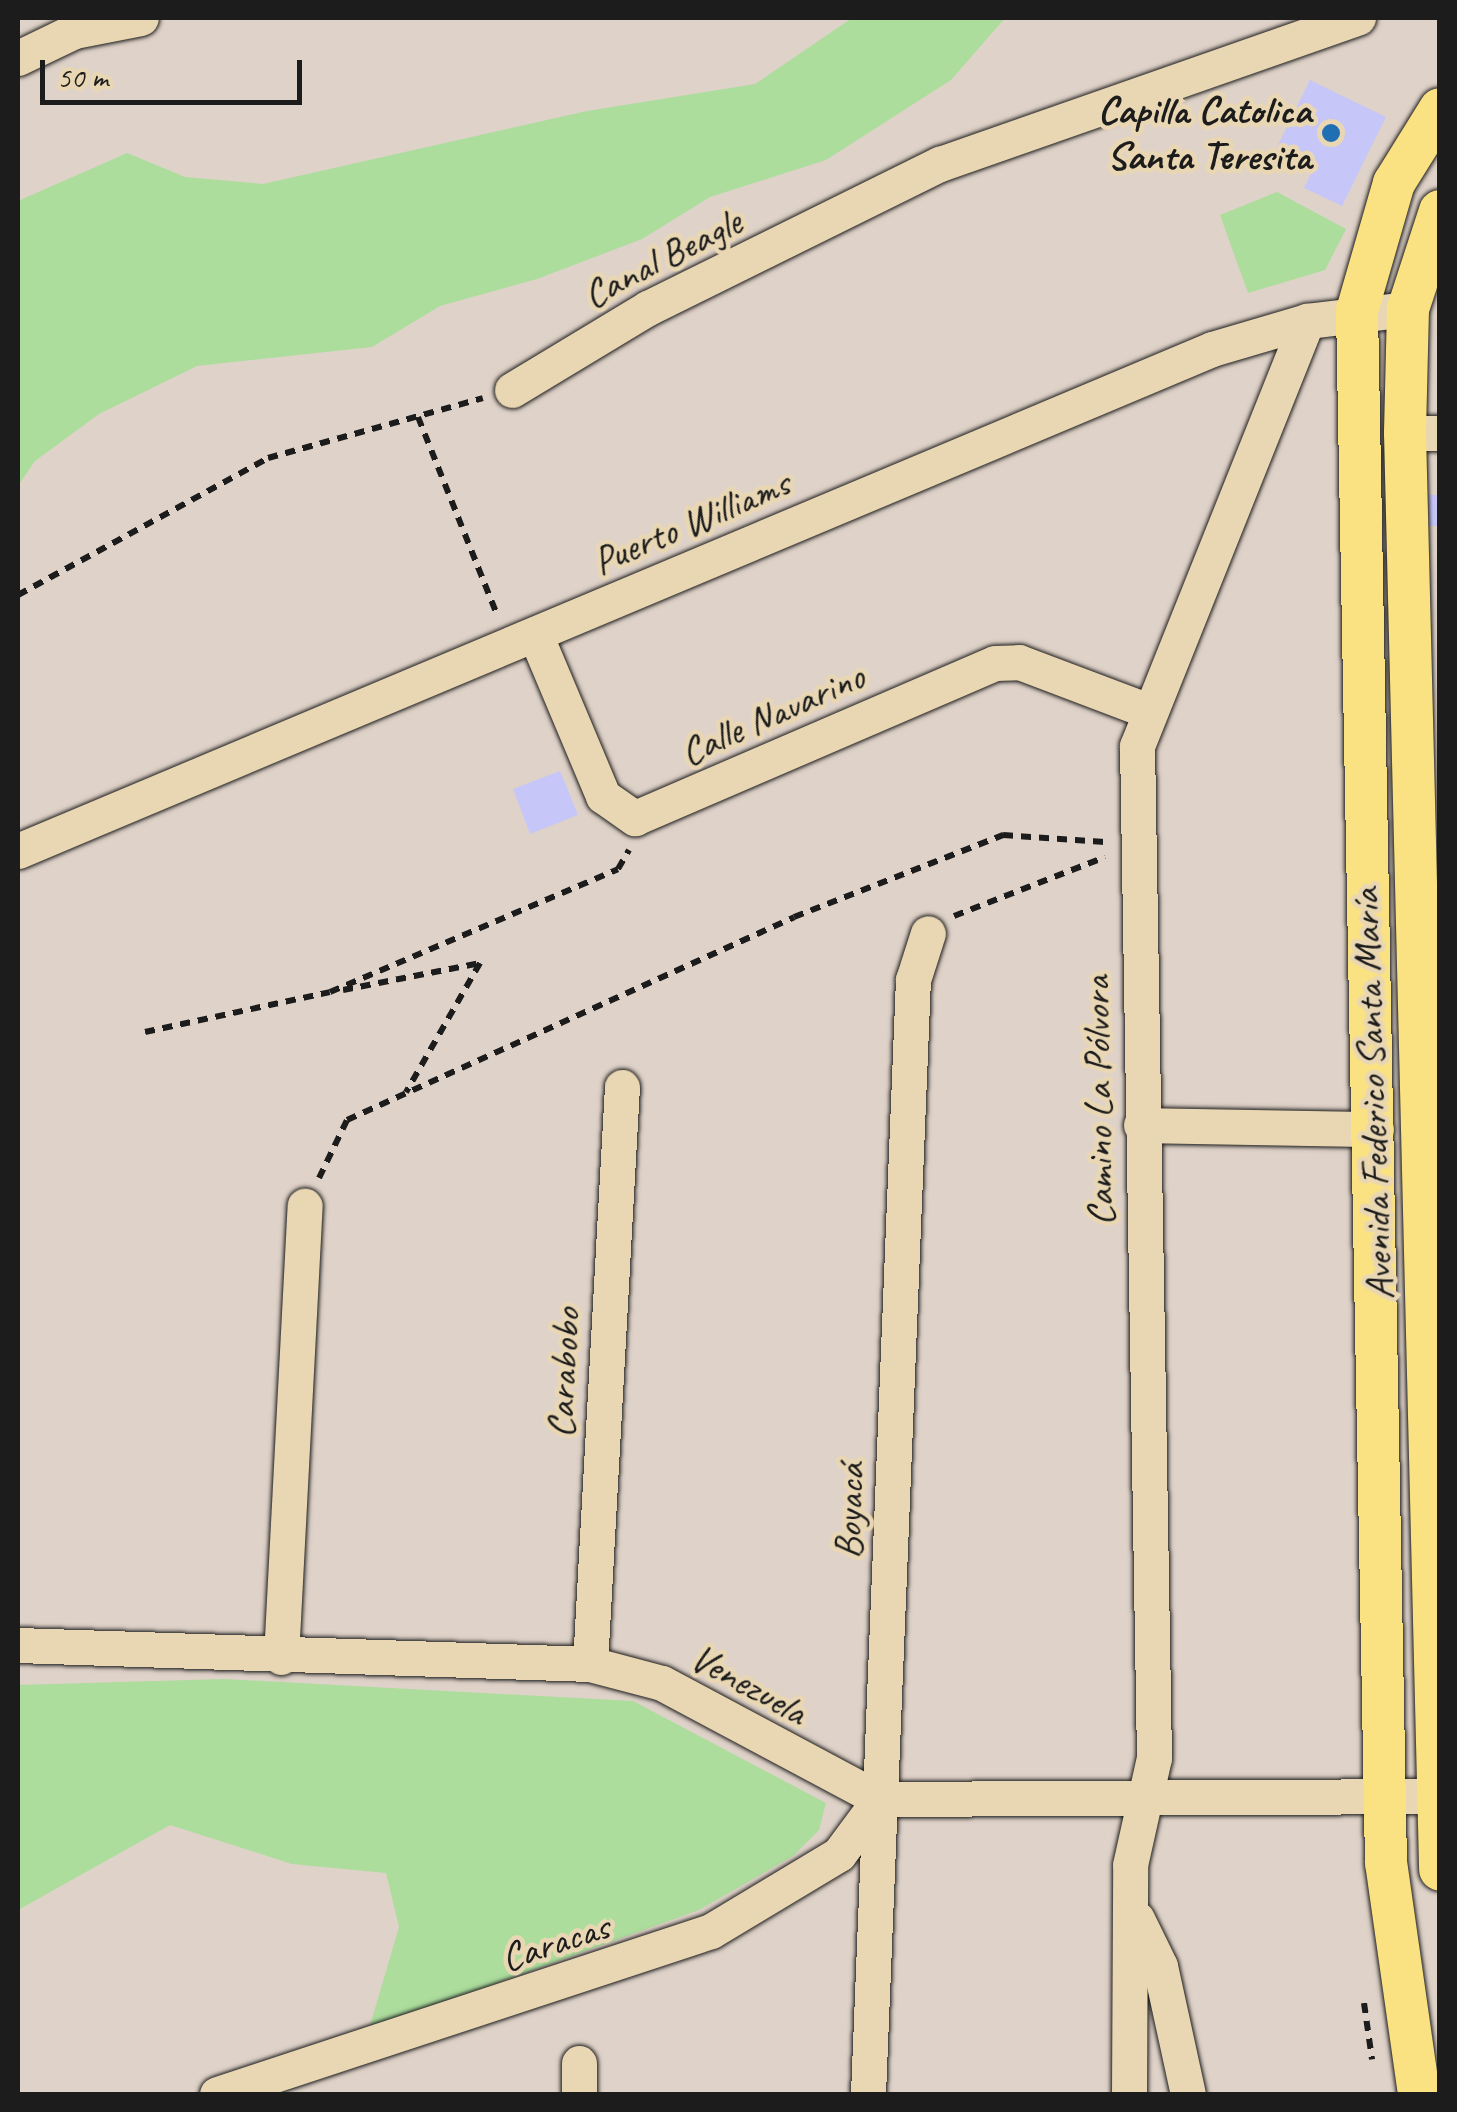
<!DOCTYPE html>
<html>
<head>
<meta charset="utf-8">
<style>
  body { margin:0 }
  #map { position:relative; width:1457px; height:2112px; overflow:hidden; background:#dfd2c8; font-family:Caveat,sans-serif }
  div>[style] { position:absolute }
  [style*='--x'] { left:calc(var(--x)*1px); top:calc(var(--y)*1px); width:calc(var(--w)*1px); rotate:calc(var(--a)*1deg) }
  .green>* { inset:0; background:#acdd9d }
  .building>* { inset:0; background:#c7c6f8 }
  .path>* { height:6px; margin-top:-3px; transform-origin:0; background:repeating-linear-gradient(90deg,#1c1c1c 0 10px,transparent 0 18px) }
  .roads { filter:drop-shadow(0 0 2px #1c1c1c) drop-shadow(0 0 2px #1c1c1c) }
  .minor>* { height:35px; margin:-17.5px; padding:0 17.5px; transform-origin:17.5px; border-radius:17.5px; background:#e9d7b4 }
  .major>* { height:42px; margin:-21px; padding:0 21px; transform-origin:21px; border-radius:21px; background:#fae181 }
  .dots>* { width:28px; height:28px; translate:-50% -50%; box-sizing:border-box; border:5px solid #e9d7b4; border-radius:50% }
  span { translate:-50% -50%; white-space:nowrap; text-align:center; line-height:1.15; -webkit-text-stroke:9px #e9d7b4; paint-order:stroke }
  .poi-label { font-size:40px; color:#1c1c1c; font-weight:700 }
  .right { translate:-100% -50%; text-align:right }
  .street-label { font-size:40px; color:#1c1c1c }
  .frame { position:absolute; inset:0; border:20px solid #1c1c1c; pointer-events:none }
  .scale { position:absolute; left:40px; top:60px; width:262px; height:45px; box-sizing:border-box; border:5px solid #1c1c1c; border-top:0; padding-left:12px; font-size:30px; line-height:35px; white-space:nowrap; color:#1c1c1c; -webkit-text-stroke:8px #e9d7b4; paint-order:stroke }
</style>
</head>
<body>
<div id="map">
  <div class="green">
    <div style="clip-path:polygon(852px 18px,1005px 18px,951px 80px,826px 160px,710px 197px,642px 239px,537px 279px,440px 306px,372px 347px,197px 366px,99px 414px,35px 461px,18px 486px,18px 201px,127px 153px,185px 177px,263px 184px,587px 111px,755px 84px)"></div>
    <div style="clip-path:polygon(1277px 192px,1346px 229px,1325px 270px,1248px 293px,1220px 215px)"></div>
    <div style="clip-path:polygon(224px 1679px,633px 1701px,826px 1803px,819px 1830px,793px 1856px,699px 1910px,369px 2029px,399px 1927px,386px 1873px,292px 1864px,170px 1825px,18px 1910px,18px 1685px)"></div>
  </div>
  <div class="building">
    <div style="clip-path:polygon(1310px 80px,1386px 117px,1342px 206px,1304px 188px,1314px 167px,1276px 149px)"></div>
    <div style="clip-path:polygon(1428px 495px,1440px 495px,1440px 526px,1430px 526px)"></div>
    <div style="clip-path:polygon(560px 771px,578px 815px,530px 834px,513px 789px)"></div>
  </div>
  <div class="path">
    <div style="--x:418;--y:417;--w:213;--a:68.2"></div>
    <div style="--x:18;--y:595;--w:285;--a:-28.7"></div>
    <div style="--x:268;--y:458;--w:223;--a:-15.6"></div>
    <div style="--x:954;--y:916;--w:162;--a:-21.3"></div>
    <div style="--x:343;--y:990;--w:140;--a:-11.1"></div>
    <div style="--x:480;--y:963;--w:149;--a:119.8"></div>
    <div style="--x:145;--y:1032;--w:189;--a:-12.2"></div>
    <div style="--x:330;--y:992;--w:313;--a:-23.1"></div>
    <div style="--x:618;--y:869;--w:22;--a:-60"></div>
    <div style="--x:319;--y:1178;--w:64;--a:-64.2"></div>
    <div style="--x:347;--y:1120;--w:491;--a:-24.4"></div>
    <div style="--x:794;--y:917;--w:225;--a:-21.4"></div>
    <div style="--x:1003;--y:835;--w:102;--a:3.9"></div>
    <div style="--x:1364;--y:2003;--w:57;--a:81.9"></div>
  </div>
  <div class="roads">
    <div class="minor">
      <div style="--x:18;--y:58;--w:62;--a:-25.7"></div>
      <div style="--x:74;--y:31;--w:68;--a:-11"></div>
      <div style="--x:512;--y:390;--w:159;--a:-31.1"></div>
      <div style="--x:648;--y:308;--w:326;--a:-26.3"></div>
      <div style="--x:940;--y:164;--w:443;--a:-19.3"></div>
      <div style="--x:1405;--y:433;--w:35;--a:0"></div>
      <div style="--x:535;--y:634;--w:176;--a:67.2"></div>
      <div style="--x:603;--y:796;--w:39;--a:35"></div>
      <div style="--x:635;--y:818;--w:392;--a:-23.3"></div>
      <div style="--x:995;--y:663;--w:24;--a:-2"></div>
      <div style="--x:1019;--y:662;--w:136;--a:20.7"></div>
      <div style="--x:18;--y:851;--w:1295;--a:-22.8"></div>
      <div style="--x:1212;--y:349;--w:99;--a:-16.4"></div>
      <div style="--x:1307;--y:321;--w:102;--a:-6.8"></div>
      <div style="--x:1141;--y:1125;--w:235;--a:1"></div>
      <div style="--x:18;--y:1645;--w:572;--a:1.9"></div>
      <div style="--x:590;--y:1664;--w:74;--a:14.8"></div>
      <div style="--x:662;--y:1683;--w:246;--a:28.1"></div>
      <div style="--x:879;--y:1799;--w:554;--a:-0.31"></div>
      <div style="--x:281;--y:1657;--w:452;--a:-87"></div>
      <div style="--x:590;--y:1664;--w:578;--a:-86.83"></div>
      <div style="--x:1137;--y:1919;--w:52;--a:63.9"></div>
      <div style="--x:1160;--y:1966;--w:131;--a:77.7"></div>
      <div style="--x:217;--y:2094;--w:520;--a:-18.26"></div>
      <div style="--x:711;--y:1931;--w:149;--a:-31"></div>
      <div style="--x:839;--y:1854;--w:67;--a:-53.5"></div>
      <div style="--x:579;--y:2094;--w:31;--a:-90"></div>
      <div style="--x:868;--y:2094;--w:1115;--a:-87.69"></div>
      <div style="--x:913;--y:980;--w:49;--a:-72.3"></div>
      <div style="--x:1129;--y:2094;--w:229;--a:-89.7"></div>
      <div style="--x:1130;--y:1865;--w:110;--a:-77.4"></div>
      <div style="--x:1154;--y:1758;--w:1012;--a:-90.96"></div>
      <div style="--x:1137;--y:746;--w:458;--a:-68.2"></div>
    </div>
    <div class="major">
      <div style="--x:1440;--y:211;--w:103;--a:108.1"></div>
      <div style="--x:1408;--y:309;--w:124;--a:91.4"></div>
      <div style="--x:1405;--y:433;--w:1437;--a:88.6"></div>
      <div style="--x:1419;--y:2094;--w:233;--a:-98.1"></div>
      <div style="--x:1386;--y:1863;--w:1552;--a:-91.07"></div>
      <div style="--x:1357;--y:311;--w:133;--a:-73.9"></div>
      <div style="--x:1394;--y:183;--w:87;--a:-58.1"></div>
    </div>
  </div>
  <div class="dots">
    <div style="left:1331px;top:133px;background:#1f6fb2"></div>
  </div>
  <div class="poi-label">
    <span class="right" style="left:1311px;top:133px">Capilla Catolica<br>Santa Teresita</span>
  </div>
  <div class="street-label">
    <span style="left:662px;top:258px;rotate:-27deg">Canal Beagle</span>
    <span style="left:691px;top:522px;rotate:-23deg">Puerto Williams</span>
    <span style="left:772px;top:714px;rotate:-24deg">Calle Navarino</span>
    <span style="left:1372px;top:1094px;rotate:-92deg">Avenida Federico Santa María</span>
    <span style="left:1098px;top:1101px;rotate:-91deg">Camino La Pólvora</span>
    <span style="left:563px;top:1373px;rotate:-87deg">Carabobo</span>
    <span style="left:849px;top:1511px;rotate:-88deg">Boyacá</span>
    <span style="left:749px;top:1684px;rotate:29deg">Venezuela</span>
    <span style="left:555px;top:1942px;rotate:-18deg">Caracas</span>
  </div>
  <div class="frame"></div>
  <div class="scale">50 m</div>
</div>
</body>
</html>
